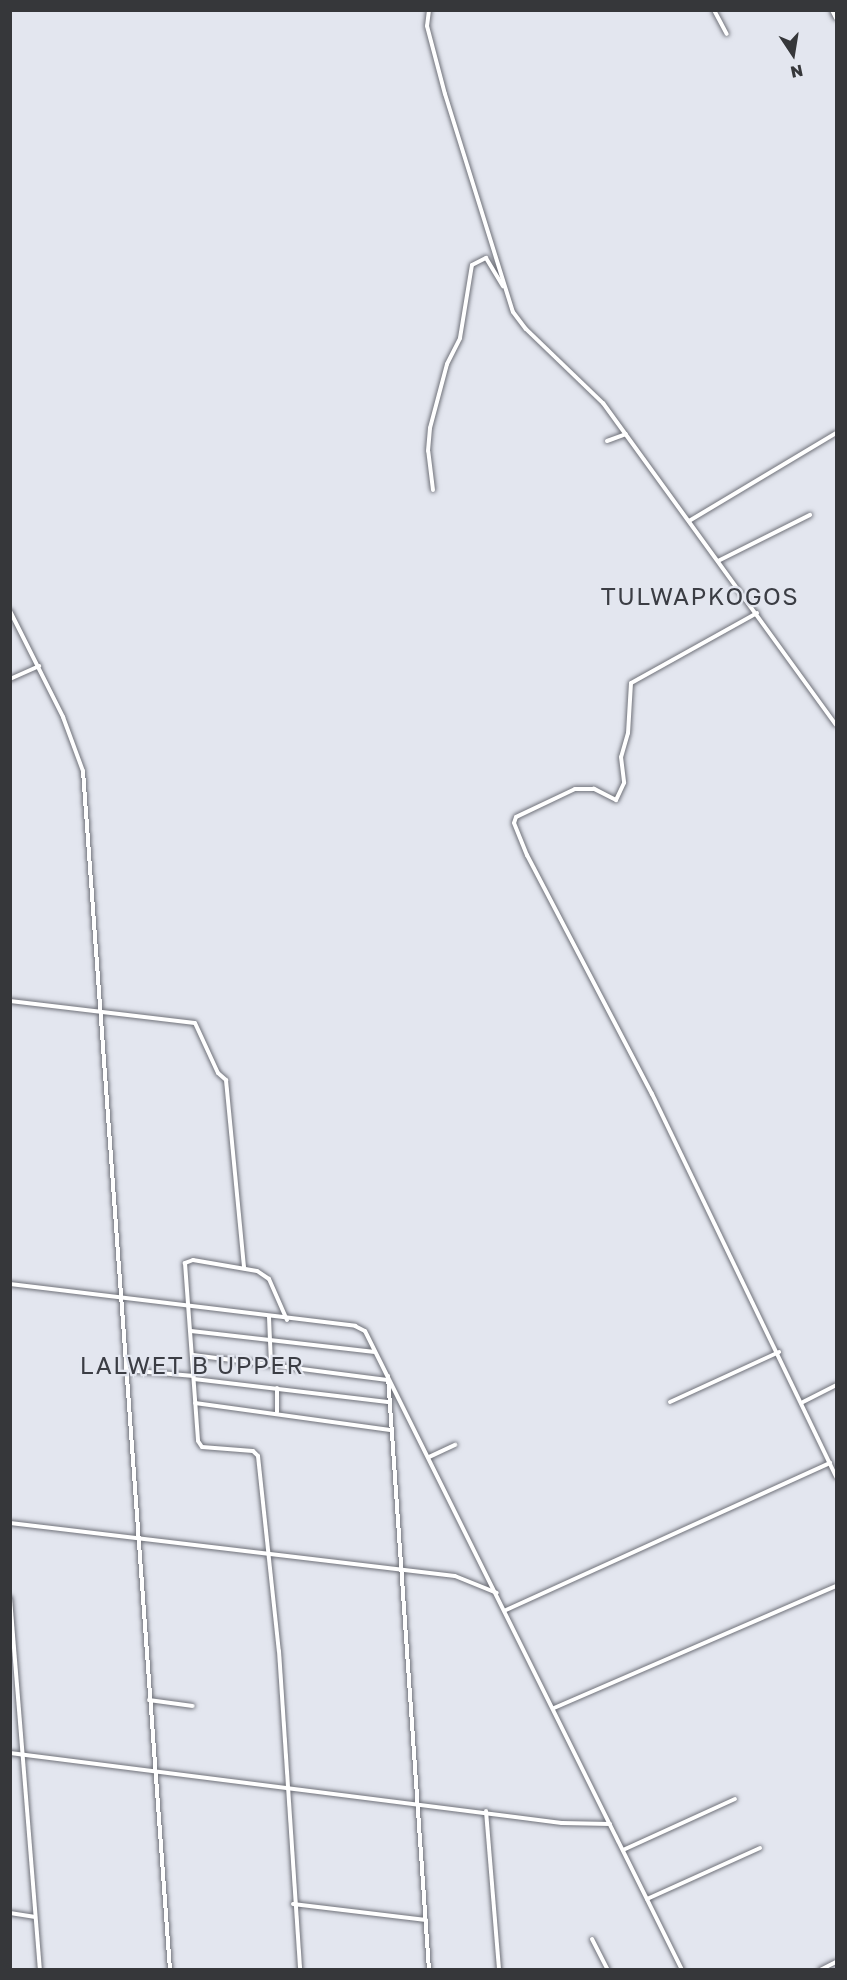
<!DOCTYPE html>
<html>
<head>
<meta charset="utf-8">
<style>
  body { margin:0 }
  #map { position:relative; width:847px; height:1980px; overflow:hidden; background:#e3e6ef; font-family:"Golos Text",sans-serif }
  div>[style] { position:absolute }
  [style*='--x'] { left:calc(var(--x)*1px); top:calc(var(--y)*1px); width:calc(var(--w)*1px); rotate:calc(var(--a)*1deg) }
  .roads { filter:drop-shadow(0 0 2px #6e7078) drop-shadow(0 0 2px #6e7078) }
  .street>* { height:4px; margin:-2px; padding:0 2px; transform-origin:2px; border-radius:2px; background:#fff }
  span { translate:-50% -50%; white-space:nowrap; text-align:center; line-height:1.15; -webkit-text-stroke:4.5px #e3e6ef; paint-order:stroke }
  .quarter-label { font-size:24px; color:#3b3d44; letter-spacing:1.5px }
  .frame { position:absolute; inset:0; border:12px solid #36373a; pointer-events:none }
  .north { position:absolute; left:763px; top:24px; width:60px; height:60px; -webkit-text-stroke:4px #e3e6ef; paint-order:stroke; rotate:168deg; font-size:16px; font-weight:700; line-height:24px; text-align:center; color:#36373a }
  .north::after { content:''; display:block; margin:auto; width:21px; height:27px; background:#36373a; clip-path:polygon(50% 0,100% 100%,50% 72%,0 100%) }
</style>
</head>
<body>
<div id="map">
  <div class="roads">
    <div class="street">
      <div style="--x:429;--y:10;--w:16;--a:97"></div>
      <div style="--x:427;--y:26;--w:70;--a:75.2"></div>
      <div style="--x:445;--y:94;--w:228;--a:72.7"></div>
      <div style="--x:513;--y:312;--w:21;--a:53"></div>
      <div style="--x:526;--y:329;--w:107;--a:43.9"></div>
      <div style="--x:603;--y:403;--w:397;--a:54.1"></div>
      <div style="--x:714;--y:10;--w:27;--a:62"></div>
      <div style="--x:832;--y:10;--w:9;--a:63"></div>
      <div style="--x:607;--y:441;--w:20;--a:-20"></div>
      <div style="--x:433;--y:490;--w:39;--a:-97"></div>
      <div style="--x:428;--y:451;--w:23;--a:-85"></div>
      <div style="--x:430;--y:428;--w:66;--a:-75.1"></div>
      <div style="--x:447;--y:364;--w:29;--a:-63"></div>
      <div style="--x:460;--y:338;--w:74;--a:-80.7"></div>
      <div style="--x:472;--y:265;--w:16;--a:-27"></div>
      <div style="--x:486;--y:258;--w:33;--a:59"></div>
      <div style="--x:689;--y:521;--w:171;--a:-30.9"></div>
      <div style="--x:718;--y:561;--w:103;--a:-26.6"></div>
      <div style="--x:10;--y:611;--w:119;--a:63.4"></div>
      <div style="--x:63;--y:717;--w:58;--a:69.7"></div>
      <div style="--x:83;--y:771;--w:1202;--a:85.85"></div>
      <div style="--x:757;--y:613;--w:144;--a:150.9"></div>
      <div style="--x:631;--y:683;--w:50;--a:93.4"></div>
      <div style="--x:628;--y:733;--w:25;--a:106"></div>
      <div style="--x:621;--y:757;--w:26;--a:83"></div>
      <div style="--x:624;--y:783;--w:19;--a:115"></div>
      <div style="--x:616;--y:800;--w:25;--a:-153"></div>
      <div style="--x:594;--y:789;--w:19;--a:180"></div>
      <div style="--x:575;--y:789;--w:65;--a:154.6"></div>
      <div style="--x:516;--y:817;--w:6;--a:108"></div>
      <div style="--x:514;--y:823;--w:35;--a:68"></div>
      <div style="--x:527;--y:855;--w:270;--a:62.4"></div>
      <div style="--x:652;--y:1094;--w:425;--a:64.3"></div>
      <div style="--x:10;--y:679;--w:32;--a:-24"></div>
      <div style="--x:10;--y:1001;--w:186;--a:6.8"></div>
      <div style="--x:195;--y:1023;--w:55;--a:65.3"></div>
      <div style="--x:218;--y:1073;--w:11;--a:41"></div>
      <div style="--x:226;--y:1080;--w:189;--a:84.5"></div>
      <div style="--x:10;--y:1284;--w:348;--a:6.9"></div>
      <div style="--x:355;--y:1326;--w:11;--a:27"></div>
      <div style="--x:365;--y:1331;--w:713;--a:63.61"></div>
      <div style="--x:269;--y:1317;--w:47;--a:87.6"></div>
      <div style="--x:287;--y:1320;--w:45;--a:-113.7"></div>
      <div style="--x:269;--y:1279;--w:14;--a:-146"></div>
      <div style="--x:257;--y:1271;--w:65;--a:-170.2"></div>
      <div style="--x:193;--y:1260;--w:9;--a:159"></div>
      <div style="--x:185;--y:1263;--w:178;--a:85.8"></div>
      <div style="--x:198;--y:1441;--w:7;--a:56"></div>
      <div style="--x:202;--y:1447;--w:51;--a:4.5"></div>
      <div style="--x:253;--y:1451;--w:7;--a:45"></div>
      <div style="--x:258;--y:1456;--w:196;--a:83.9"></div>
      <div style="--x:279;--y:1651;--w:320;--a:86.2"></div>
      <div style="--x:191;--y:1331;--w:185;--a:6.5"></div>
      <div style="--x:193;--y:1355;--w:196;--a:7.3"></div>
      <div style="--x:126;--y:1370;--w:68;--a:5"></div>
      <div style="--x:388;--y:1376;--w:595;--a:86.05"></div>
      <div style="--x:194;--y:1379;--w:195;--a:6.8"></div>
      <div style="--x:670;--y:1402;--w:120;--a:-24.6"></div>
      <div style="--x:803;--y:1402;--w:37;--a:-27"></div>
      <div style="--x:195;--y:1403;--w:197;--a:7.9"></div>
      <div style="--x:277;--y:1412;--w:24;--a:-90"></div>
      <div style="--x:429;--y:1457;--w:29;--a:-25"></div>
      <div style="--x:10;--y:1523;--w:448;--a:6.8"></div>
      <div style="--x:455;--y:1576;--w:45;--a:22"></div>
      <div style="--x:10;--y:1598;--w:373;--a:85.4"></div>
      <div style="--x:506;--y:1610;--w:356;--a:-24.4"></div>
      <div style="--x:149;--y:1700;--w:44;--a:7.8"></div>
      <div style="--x:554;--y:1708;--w:307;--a:-23.4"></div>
      <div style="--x:10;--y:1753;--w:556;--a:7.23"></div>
      <div style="--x:562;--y:1823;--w:48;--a:1.2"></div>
      <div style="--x:486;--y:1811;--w:160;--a:85.3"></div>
      <div style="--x:623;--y:1850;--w:123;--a:-24.5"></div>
      <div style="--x:647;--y:1899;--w:124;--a:-24.3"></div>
      <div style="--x:293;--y:1904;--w:134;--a:6.9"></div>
      <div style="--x:10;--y:1913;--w:24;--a:9"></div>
      <div style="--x:592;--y:1939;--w:35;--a:63"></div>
      <div style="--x:820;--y:1970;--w:18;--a:-27"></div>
    </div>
  </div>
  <div class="quarter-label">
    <span style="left:700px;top:596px">TULWAPKOGOS</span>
    <span style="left:192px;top:1365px">LALWET B UPPER</span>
  </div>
  <div class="frame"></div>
  <div class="north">N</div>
</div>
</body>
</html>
